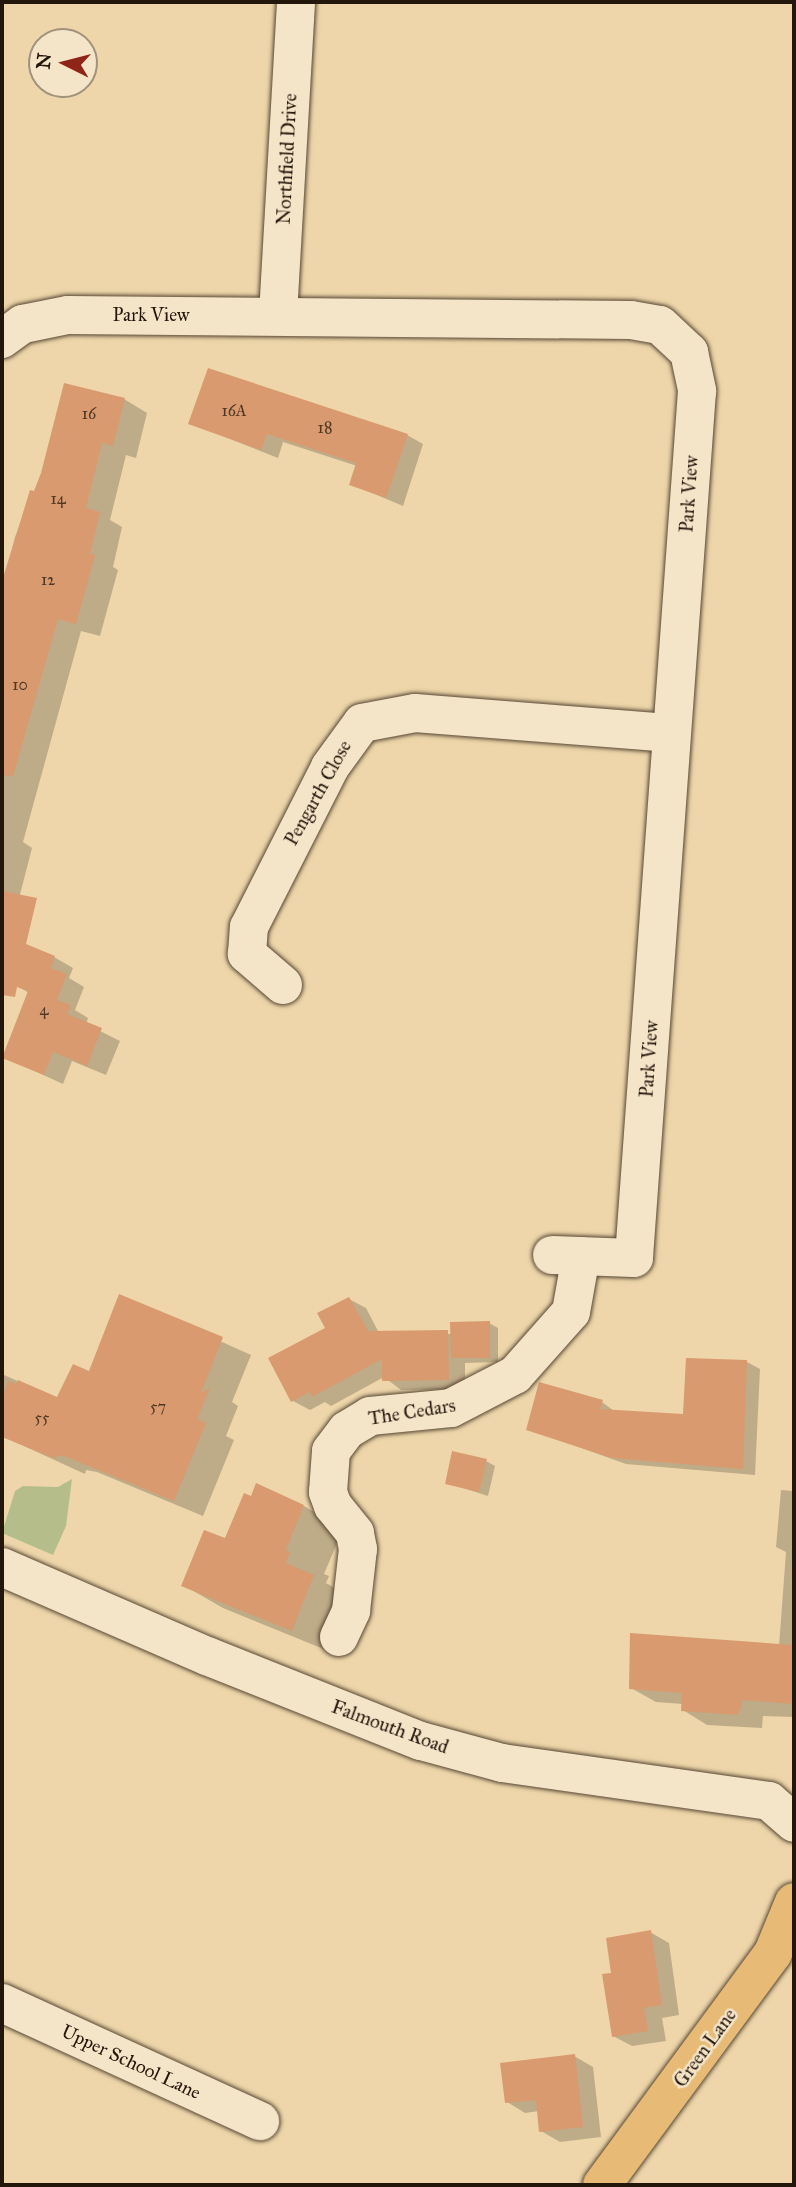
<!DOCTYPE html>
<html>
<head>
<meta charset="utf-8">
<style>
  body { margin:0 }
  #map { position:relative; width:796px; height:2187px; overflow:hidden; background:#eed6aa; font-family:"IM FELL Great Primer",serif }
  div>[style] { position:absolute }
  [style*='--x'] { left:calc(var(--x)*1px); top:calc(var(--y)*1px); width:calc(var(--w)*1px); rotate:calc(var(--a)*1deg) }
  .green>* { inset:0; background:#b5be8b }
  .shadow>* { inset:0; background:#0003 }
  .building>* { inset:0; background:#d99a6f }
  .roads { filter:drop-shadow(0 0 2px #564734) drop-shadow(0 0 2px #564734) }
  .minor>* { height:38px; margin:-19px; padding:0 19px; transform-origin:19px; border-radius:19px; background:#f4e4c8 }
  .tertiary>* { height:38px; margin:-19px; padding:0 19px; transform-origin:19px; border-radius:19px; background:#f4e4c8 }
  .trunk>* { height:38px; margin:-19px; padding:0 19px; transform-origin:19px; border-radius:19px; background:#e7bb75 }
  span { translate:-50% -50%; white-space:nowrap; text-align:center; line-height:1.15; -webkit-text-stroke:5px #f4e4c8; paint-order:stroke }
  .number-label { font-size:16px; color:#503825 }
  .number-label span { -webkit-text-stroke-width:0 }
  .street-label { font-size:19px; color:#23170c }
  .frame { position:absolute; inset:0; border:4px solid #23170c; pointer-events:none }
  .north { position:absolute; left:28px; top:28px; width:70px; height:70px; box-sizing:border-box; background:#f4e4c8; border:2px solid #a0927d; border-radius:50%; rotate:276deg; font-size:19px; font-weight:700; line-height:28px; text-align:center; color:#23170c }
  .north::after { content:''; display:block; margin:auto; width:24px; height:32px; background:#8f2418; clip-path:polygon(50% 0,100% 100%,50% 72%,0 100%) }
</style>
</head>
<body>
<div id="map">
  <div class="green">
    <div style="clip-path:polygon(72px 1479px,66px 1526px,53px 1555px,2px 1533px,15px 1491px,23px 1486px,58px 1487px)"></div>
  </div>
  <div class="shadow">
    <div style="clip-path:polygon(124px 399px,147px 413px,136px 458px,126px 455px,110px 520px,122px 527px,113px 567px,118px 570px,100px 636px,81px 631px,23px 842px,32px 848px,16px 910px,2px 906px,2px 593px,15px 537px,42px 473px)"></div>
    <div style="clip-path:polygon(190px 423px,407px 435px,423px 444px,403px 506px,351px 484px,357px 466px,283px 442px,278px 458px)"></div>
    <div style="clip-path:polygon(54px 957px,73px 968px,69px 978px,84px 987px,75px 1010px,88px 1018px,86px 1024px,120px 1041px,106px 1075px,72px 1061px,63px 1084px,4px 1057px,29px 993px,14px 984px)"></div>
    <div style="clip-path:polygon(120px 1296px,251px 1355px,232px 1402px,238px 1406px,226px 1436px,234px 1440px,203px 1516px,97px 1472px,86px 1470px,85px 1474px,2px 1436px,2px 1374px,57px 1399px,90px 1373px)"></div>
    <div style="clip-path:polygon(349px 1299px,366px 1308px,379px 1333px,452px 1334px,489px 1323px,498px 1328px,498px 1362px,465px 1363px,465px 1389px,401px 1390px,384px 1377px,331px 1406px,325px 1402px,310px 1410px,293px 1401px,327px 1329px)"></div>
    <div style="clip-path:polygon(747px 1362px,760px 1369px,755px 1475px,626px 1464px,528px 1429px,602px 1402px,614px 1411px,685px 1416px)"></div>
    <div style="clip-path:polygon(486px 1461px,495px 1466px,488px 1496px,447px 1483px)"></div>
    <div style="clip-path:polygon(781px 1490px,794px 1491px,794px 1717px,763px 1716px,762px 1728px,707px 1725px,683px 1710px,683px 1704px,656px 1702px,631px 1688px,779px 1646px,786px 1552px,776px 1547px)"></div>
    <div style="clip-path:polygon(304px 1506px,343px 1529px,324px 1574px,329px 1576px,326px 1583px,353px 1599px,331px 1652px,223px 1608px,183px 1585px,226px 1540px)"></div>
    <div style="clip-path:polygon(650px 1932px,669px 1943px,679px 2015px,662px 2018px,666px 2041px,632px 2046px,613px 2036px,613px 1975px)"></div>
    <div style="clip-path:polygon(574px 2056px,593px 2067px,601px 2137px,560px 2142px,541px 2131px,539px 2111px,525px 2113px,507px 2102px)"></div>
  </div>
  <div class="building">
    <div style="clip-path:polygon(208px 368px,408px 434px,386px 498px,349px 485px,356px 463px,267px 434px,261px 450px,188px 424px)"></div>
    <div style="clip-path:polygon(64px 383px,125px 398px,113px 446px,102px 443px,86px 508px,100px 512px,90px 554px,95px 555px,76px 624px,58px 619px,13px 776px,2px 775px,2px 581px,30px 490px,34px 491px,41px 473px)"></div>
    <div style="clip-path:polygon(2px 891px,37px 898px,26px 944px,55px 956px,51px 968px,67px 974px,57px 1000px,71px 1005px,67px 1014px,102px 1028px,87px 1066px,53px 1052px,44px 1075px,2px 1058px,28px 991px,17px 987px,15px 997px,2px 995px)"></div>
    <div style="clip-path:polygon(119px 1294px,223px 1337px,201px 1393px,210px 1388px,197px 1419px,206px 1423px,174px 1501px,67px 1457px,57px 1455px,56px 1459px,2px 1437px,2px 1398px,8px 1381px,16px 1384px,18px 1380px,57px 1397px,73px 1364px,89px 1371px)"></div>
    <div style="clip-path:polygon(349px 1297px,368px 1331px,448px 1330px,449px 1380px,382px 1381px,382px 1359px,312px 1397px,310px 1392px,291px 1402px,268px 1358px,325px 1328px,317px 1313px)"></div>
    <div style="clip-path:polygon(490px 1321px,490px 1358px,451px 1358px,450px 1322px)"></div>
    <div style="clip-path:polygon(686px 1358px,747px 1360px,743px 1469px,612px 1458px,526px 1430px,539px 1382px,603px 1400px,600px 1409px,683px 1414px)"></div>
    <div style="clip-path:polygon(452px 1451px,487px 1459px,479px 1492px,445px 1484px)"></div>
    <div style="clip-path:polygon(256px 1483px,304px 1505px,286px 1550px,290px 1552px,286px 1563px,314px 1575px,292px 1631px,181px 1586px,204px 1530px,225px 1538px,244px 1493px,251px 1496px)"></div>
    <div style="clip-path:polygon(630px 1633px,794px 1645px,794px 1704px,743px 1700px,738px 1715px,681px 1711px,682px 1693px,629px 1689px)"></div>
    <div style="clip-path:polygon(651px 1930px,662px 2005px,644px 2008px,648px 2031px,612px 2037px,602px 1974px,611px 1973px,606px 1938px)"></div>
    <div style="clip-path:polygon(575px 2054px,583px 2127px,539px 2132px,536px 2100px,505px 2103px,500px 2063px)"></div>
  </div>
  <div class="roads">
    <div class="minor">
      <div style="--x:278;--y:315;--w:314;--a:-86.7"></div>
      <div style="--x:2;--y:339;--w:26;--a:-36"></div>
      <div style="--x:23;--y:324;--w:46;--a:-11.3"></div>
      <div style="--x:68;--y:315;--w:563;--a:0.51"></div>
      <div style="--x:631;--y:320;--w:29;--a:10"></div>
      <div style="--x:660;--y:325;--w:40;--a:43"></div>
      <div style="--x:689;--y:352;--w:40;--a:78"></div>
      <div style="--x:697;--y:391;--w:869;--a:94.16"></div>
      <div style="--x:634;--y:1258;--w:82;--a:-177.9"></div>
      <div style="--x:283;--y:985;--w:48;--a:-139.3"></div>
      <div style="--x:247;--y:954;--w:27;--a:-86"></div>
      <div style="--x:249;--y:927;--w:179;--a:-63.1"></div>
      <div style="--x:330;--y:767;--w:54;--a:-54"></div>
      <div style="--x:362;--y:723;--w:54;--a:-10.7"></div>
      <div style="--x:415;--y:713;--w:257;--a:4.5"></div>
      <div style="--x:339;--y:1637;--w:29;--a:-65"></div>
      <div style="--x:351;--y:1611;--w:62;--a:-83.6"></div>
      <div style="--x:358;--y:1549;--w:16;--a:-101"></div>
      <div style="--x:355;--y:1533;--w:35;--a:-129"></div>
      <div style="--x:333;--y:1506;--w:15;--a:-110"></div>
      <div style="--x:328;--y:1492;--w:41;--a:-85.8"></div>
      <div style="--x:331;--y:1451;--w:26;--a:-53"></div>
      <div style="--x:347;--y:1430;--w:27;--a:-31"></div>
      <div style="--x:370;--y:1416;--w:81;--a:-5.6"></div>
      <div style="--x:451;--y:1408;--w:72;--a:-27.3"></div>
      <div style="--x:515;--y:1375;--w:84;--a:-48.4"></div>
      <div style="--x:571;--y:1312;--w:57;--a:-79.9"></div>
      <div style="--x:2;--y:2003;--w:284;--a:24.6"></div>
    </div>
    <div class="tertiary">
      <div style="--x:2;--y:1567;--w:223;--a:23.5"></div>
      <div style="--x:207;--y:1656;--w:230;--a:21.7"></div>
      <div style="--x:421;--y:1741;--w:84;--a:15.2"></div>
      <div style="--x:502;--y:1763;--w:270;--a:8.1"></div>
      <div style="--x:769;--y:1801;--w:33;--a:41"></div>
    </div>
    <div class="trunk">
      <div style="--x:602;--y:2185;--w:288;--a:-53.6"></div>
      <div style="--x:773;--y:1953;--w:55;--a:-67.6"></div>
    </div>
  </div>
  <div class="number-label">
    <span style="left:234px;top:411px">16A</span>
    <span style="left:89px;top:414px">16</span>
    <span style="left:325px;top:428px">18</span>
    <span style="left:58px;top:499px">14</span>
    <span style="left:48px;top:580px">12</span>
    <span style="left:20px;top:685px">10</span>
    <span style="left:44px;top:1010px">4</span>
    <span style="left:158px;top:1407px">57</span>
    <span style="left:42px;top:1418px">55</span>
  </div>
  <div class="street-label">
    <span style="left:287px;top:159px;rotate:-87deg">Northfield Drive</span>
    <span style="left:151px;top:315px">Park View</span>
    <span style="left:689px;top:494px;rotate:-86deg">Park View</span>
    <span style="left:318px;top:793px;rotate:-61deg">Pengarth Close</span>
    <span style="left:649px;top:1059px;rotate:-86deg">Park View</span>
    <span style="left:412px;top:1412px;rotate:-9deg">The Cedars</span>
    <span style="left:390px;top:1727px;rotate:20deg">Falmouth Road</span>
    <span style="left:705px;top:2048px;rotate:-54deg">Green Lane</span>
    <span style="left:131px;top:2062px;rotate:25deg">Upper School Lane</span>
  </div>
  <div class="frame"></div>
  <div class="north">N</div>
</div>
</body>
</html>
